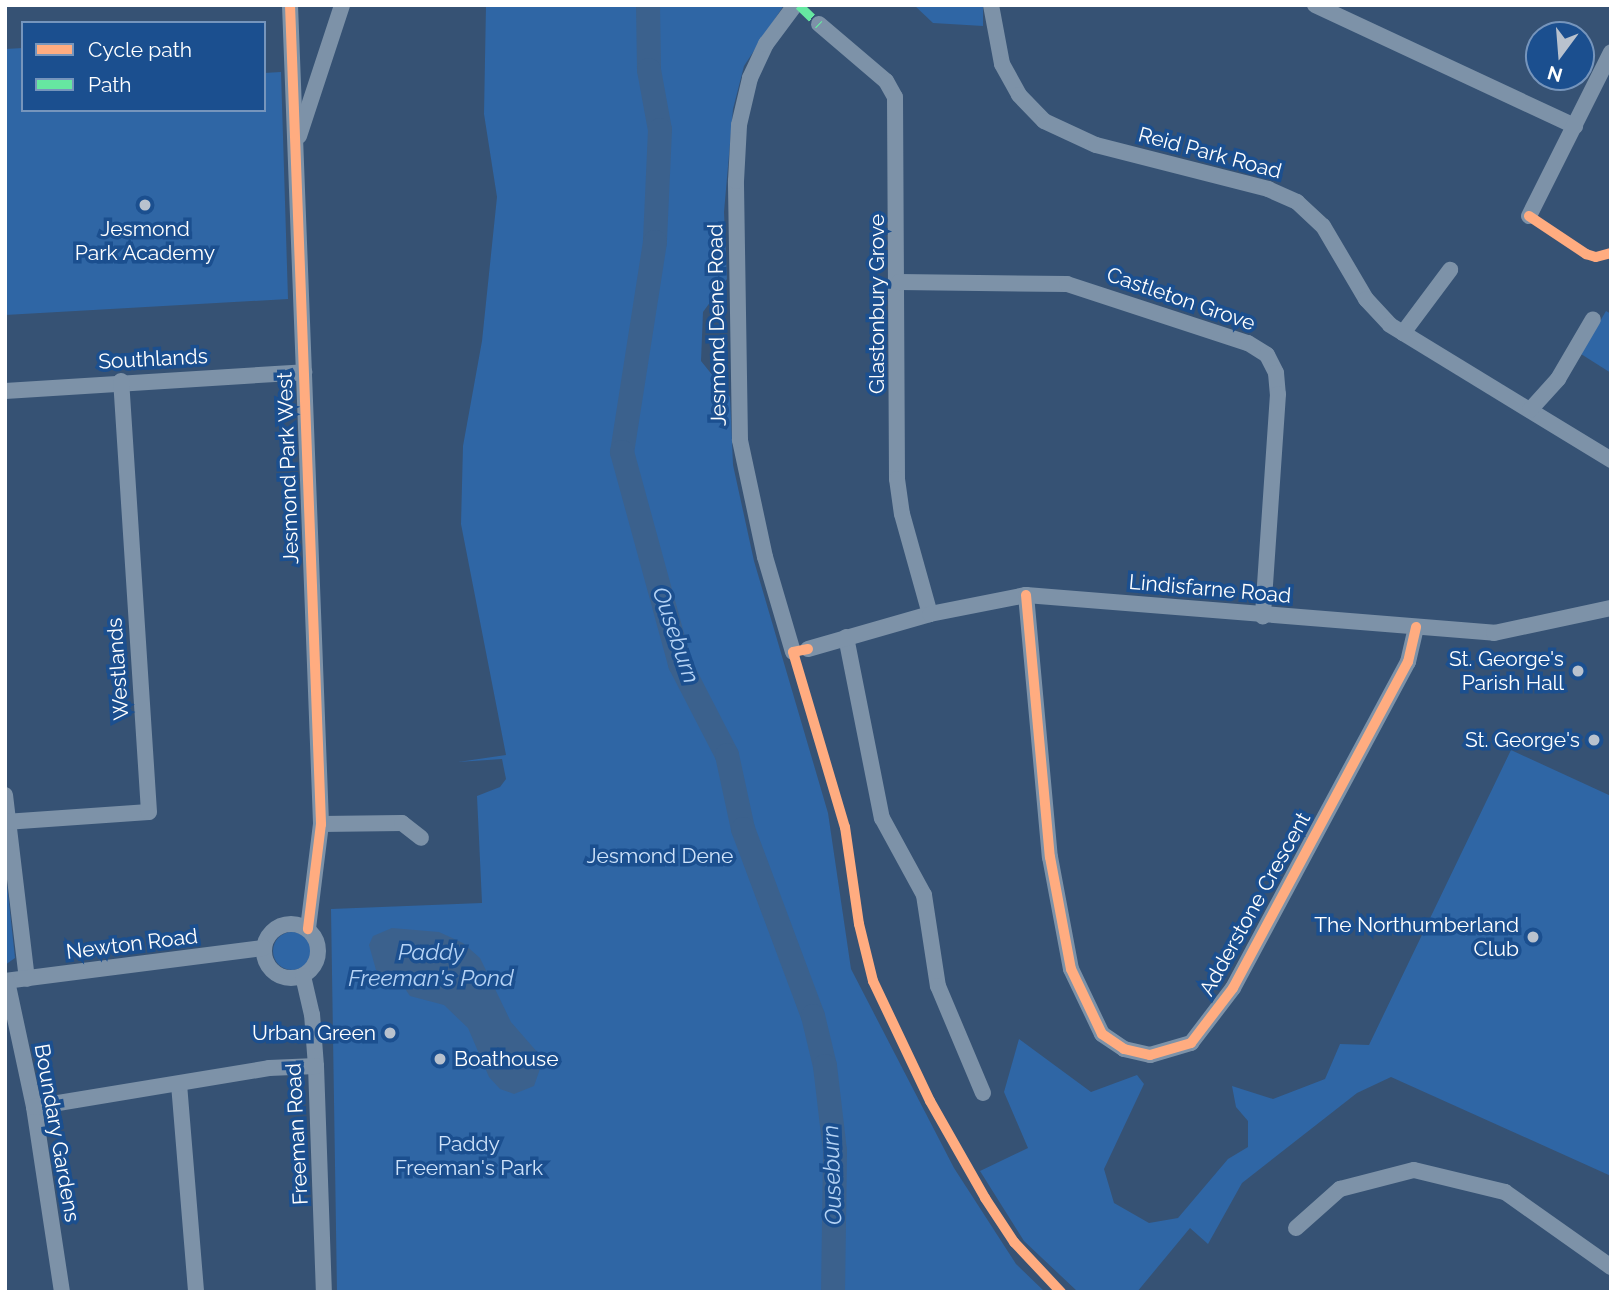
<!DOCTYPE html>
<html>
<head>
<meta charset="utf-8">
<style>
  body { margin:0 }
  #map { position:relative; width:1616px; height:1297px; overflow:hidden; background:#365274; font-family:Raleway,sans-serif }
  div>[style] { position:absolute }
  [style*='--x'] { left:calc(var(--x)*1px); top:calc(var(--y)*1px); width:calc(var(--w)*1px); rotate:calc(var(--a)*1deg) }
  .green>* { inset:0; background:#2f66a5 }
  .round { border-radius:50% }
  .water>* { inset:0; background:#3b618d }
  .river>* { height:24px; margin:-12px; padding:0 12px; transform-origin:12px; border-radius:12px; background:#3b618d }
  .minor>* { height:16px; margin:-8px; padding:0 8px; transform-origin:8px; border-radius:8px; background:#7d92a8 }
  .minor>.ring { margin:-8px; padding:0; box-sizing:content-box; background:none; border:16px solid #7d92a8; border-radius:50% }
  .quiet>* { height:9px; margin-top:-4.5px; transform-origin:0; background:repeating-linear-gradient(90deg,#66e7a1 0 18px,transparent 0 27px) }
  .cycleway>* { height:10px; margin:-5px; padding:0 5px; transform-origin:5px; border-radius:5px; background:#ffac80 }
  .dots>* { width:19px; height:19px; translate:-50% -50%; box-sizing:border-box; border:4px solid #1b4f8f; border-radius:50% }
  span { translate:-50% -50%; white-space:nowrap; text-align:center; line-height:1.15; -webkit-text-stroke:7px #1b4f8f; paint-order:stroke }
  .street-label { font-size:21px; color:#fff }
  .poi-label { font-size:21px; color:#fff }
  .right { translate:-100% -50%; text-align:right }
  .left { translate:0 -50%; text-align:left }
  .park-label { font-size:21px; color:#cfe3fa }
  .water-label { font-size:23px; color:#b5d3f5; font-style:italic }
  .frame { position:absolute; inset:0; border:7px solid #fff; pointer-events:none }
  .legend { position:absolute; left:21px; top:21px; width:245px; height:91px; box-sizing:border-box; background:#1b4f8f; border:2px solid #7695bc; margin:0; padding:9px 12px; list-style:none; font-size:21px; color:#fff }
  .legend li { display:flex; align-items:center; gap:14px; height:35px }
  .legend b { width:35px; border:2px solid #7695bc }
  .north { position:absolute; left:1525px; top:21px; width:70px; height:70px; box-sizing:border-box; background:#1b4f8f; border:2px solid #7695bc; border-radius:50%; rotate:196deg; font-size:19px; font-weight:700; line-height:28px; text-align:center; color:#fff }
  .north::after { content:''; display:block; margin:auto; width:24px; height:32px; background:#b9c2ce; clip-path:polygon(50% 0,100% 100%,50% 72%,0 100%) }
</style>
</head>
<body>
<div id="map">
  <div class="green">
    <div style="clip-path:polygon(486px 5px,784px 5px,744px 66px,733px 109px,724px 212px,727px 279px,703px 312px,701px 361px,730px 397px,733px 465px,754px 561px,828px 813px,851px 969px,954px 1168px,1016px 1264px,1045px 1292px,337px 1292px,331px 909px,482px 903px,477px 796px,500px 787px,506px 779px,502px 759px,458px 762px,506px 755px,461px 524px,463px 446px,482px 341px,497px 197px,484px 114px)"></div>
    <div style="clip-path:polygon(914px 5px,983px 5px,983px 26px,933px 23px)"></div>
    <div style="clip-path:polygon(23px 48px,23px 110px,264px 110px,264px 73px,281px 72px,288px 299px,5px 315px,5px 49px)"></div>
    <div style="clip-path:polygon(1606px 311px,1611px 314px,1611px 373px,1581px 354px)"></div>
    <div style="clip-path:polygon(1511px 750px,1611px 796px,1611px 1176px,1391px 1077px,1357px 1093px,1242px 1183px,1208px 1244px,1190px 1228px,1137px 1292px,1078px 1292px,1024px 1241px,980px 1171px,1028px 1148px,1004px 1092px,1019px 1039px,1091px 1092px,1137px 1075px,1144px 1084px,1104px 1169px,1114px 1203px,1149px 1223px,1178px 1218px,1228px 1159px,1248px 1147px,1248px 1121px,1236px 1107px,1232px 1086px,1273px 1099px,1325px 1079px,1340px 1044px,1369px 1045px)"></div>
    <div style="clip-path:polygon(5px 866px,15px 958px,5px 965px)"></div>
    <div class="round" style="left:273px;top:932px;width:38px;height:38px"></div>
  </div>
  <div class="water">
    <div style="clip-path:polygon(392px 928px,439px 932px,463px 943px,480px 958px,511px 1022px,538px 1053px,541px 1066px,534px 1086px,514px 1094px,500px 1089px,489px 1077px,468px 1028px,444px 1005px,410px 996px,399px 980px,376px 970px,369px 945px,373px 936px)"></div>
  </div>
  <div class="river">
    <div style="--x:648;--y:5;--w:65;--a:89.1"></div>
    <div style="--x:649;--y:70;--w:61;--a:79.6"></div>
    <div style="--x:660;--y:130;--w:112;--a:92.6"></div>
    <div style="--x:655;--y:242;--w:213;--a:98.9"></div>
    <div style="--x:622;--y:452;--w:220;--a:74.7"></div>
    <div style="--x:680;--y:664;--w:102;--a:62.7"></div>
    <div style="--x:727;--y:755;--w:76;--a:77.8"></div>
    <div style="--x:743;--y:829;--w:200;--a:69.5"></div>
    <div style="--x:813;--y:1016;--w:51;--a:76.5"></div>
    <div style="--x:825;--y:1066;--w:86;--a:83.3"></div>
    <div style="--x:835;--y:1151;--w:141;--a:90.8"></div>
  </div>
  <div class="minor">
    <div style="--x:290;--y:5;--w:820;--a:87.83"></div>
    <div style="--x:321;--y:824;--w:106;--a:97.1"></div>
    <div style="--x:991;--y:5;--w:60;--a:79.4"></div>
    <div style="--x:1002;--y:64;--w:35;--a:61"></div>
    <div style="--x:1019;--y:95;--w:36;--a:46"></div>
    <div style="--x:1044;--y:121;--w:57;--a:24.8"></div>
    <div style="--x:1096;--y:145;--w:178;--a:14.3"></div>
    <div style="--x:1268;--y:189;--w:32;--a:24"></div>
    <div style="--x:1297;--y:202;--w:35;--a:43"></div>
    <div style="--x:1323;--y:226;--w:85;--a:59.5"></div>
    <div style="--x:1366;--y:299;--w:35;--a:47"></div>
    <div style="--x:1390;--y:325;--w:259;--a:31.4"></div>
    <div style="--x:1315;--y:5;--w:287;--a:25"></div>
    <div style="--x:819;--y:24;--w:88;--a:40.4"></div>
    <div style="--x:886;--y:81;--w:18;--a:61"></div>
    <div style="--x:895;--y:97;--w:382;--a:89.7"></div>
    <div style="--x:897;--y:479;--w:35;--a:82"></div>
    <div style="--x:902;--y:514;--w:104;--a:74.4"></div>
    <div style="--x:299;--y:136;--w:138;--a:-71.8"></div>
    <div style="--x:1529;--y:216;--w:183;--a:-63.4"></div>
    <div style="--x:899;--y:282;--w:168;--a:0.7"></div>
    <div style="--x:1067;--y:284;--w:190;--a:18.1"></div>
    <div style="--x:1248;--y:343;--w:22;--a:32"></div>
    <div style="--x:1267;--y:355;--w:20;--a:63"></div>
    <div style="--x:1276;--y:373;--w:21;--a:85"></div>
    <div style="--x:1278;--y:394;--w:223;--a:93.9"></div>
    <div style="--x:1403;--y:333;--w:79;--a:-53.3"></div>
    <div style="--x:5;--y:391;--w:300;--a:-3.6"></div>
    <div style="--x:1530;--y:410;--w:42;--a:-47.9"></div>
    <div style="--x:1558;--y:379;--w:69;--a:-59.7"></div>
    <div style="--x:1026;--y:595;--w:263;--a:84.8"></div>
    <div style="--x:1050;--y:857;--w:114;--a:79.4"></div>
    <div style="--x:1071;--y:969;--w:72;--a:64.5"></div>
    <div style="--x:1102;--y:1034;--w:27;--a:34"></div>
    <div style="--x:1124;--y:1049;--w:27;--a:13"></div>
    <div style="--x:1150;--y:1055;--w:43;--a:-16.3"></div>
    <div style="--x:1191;--y:1043;--w:69;--a:-52.6"></div>
    <div style="--x:1233;--y:988;--w:370;--a:-61.8"></div>
    <div style="--x:1408;--y:662;--w:36;--a:-77"></div>
    <div style="--x:846;--y:637;--w:185;--a:78.8"></div>
    <div style="--x:882;--y:818;--w:88;--a:61.4"></div>
    <div style="--x:924;--y:895;--w:92;--a:81.3"></div>
    <div style="--x:938;--y:986;--w:116;--a:67.2"></div>
    <div style="--x:808;--y:649;--w:127;--a:-16"></div>
    <div style="--x:930;--y:614;--w:98;--a:-11.2"></div>
    <div style="--x:1026;--y:595;--w:470;--a:4.6"></div>
    <div style="--x:1494;--y:633;--w:120;--a:-12.1"></div>
    <div style="--x:793;--y:652;--w:99;--a:-106.4"></div>
    <div style="--x:765;--y:557;--w:120;--a:-102.1"></div>
    <div style="--x:740;--y:440;--w:259;--a:-90.9"></div>
    <div style="--x:736;--y:181;--w:56;--a:-86.9"></div>
    <div style="--x:739;--y:125;--w:48;--a:-76.8"></div>
    <div style="--x:750;--y:78;--w:38;--a:-65"></div>
    <div style="--x:766;--y:44;--w:49;--a:-53.4"></div>
    <div style="--x:5;--y:795;--w:185;--a:83.2"></div>
    <div style="--x:5;--y:822;--w:144;--a:-4"></div>
    <div style="--x:149;--y:812;--w:432;--a:-93.7"></div>
    <div style="--x:321;--y:824;--w:81;--a:-0.7"></div>
    <div style="--x:402;--y:823;--w:24;--a:38"></div>
    <div class="ring" style="left:264px;top:924px;width:38px;height:38px"></div>
    <div style="--x:303;--y:976;--w:39;--a:77"></div>
    <div style="--x:312;--y:1014;--w:52;--a:85.6"></div>
    <div style="--x:316;--y:1066;--w:226;--a:88"></div>
    <div style="--x:5;--y:981;--w:261;--a:-7.3"></div>
    <div style="--x:7;--y:981;--w:129;--a:77.9"></div>
    <div style="--x:34;--y:1107;--w:187;--a:81.4"></div>
    <div style="--x:179;--y:1084;--w:209;--a:85.3"></div>
    <div style="--x:34;--y:1107;--w:238;--a:-9.4"></div>
    <div style="--x:269;--y:1068;--w:47;--a:-2.4"></div>
    <div style="--x:1296;--y:1228;--w:59;--a:-41.6"></div>
    <div style="--x:1340;--y:1189;--w:76;--a:-14.4"></div>
    <div style="--x:1414;--y:1170;--w:94;--a:13.6"></div>
    <div style="--x:1505;--y:1192;--w:130;--a:35.3"></div>
  </div>
  <div class="quiet">
    <div style="--x:799;--y:5;--w:28;--a:44"></div>
  </div>
  <div class="cycleway">
    <div style="--x:290;--y:5;--w:820;--a:87.83"></div>
    <div style="--x:321;--y:824;--w:106;--a:97.1"></div>
    <div style="--x:1529;--y:216;--w:69;--a:33.7"></div>
    <div style="--x:1586;--y:254;--w:10;--a:17"></div>
    <div style="--x:1596;--y:257;--w:16;--a:-15"></div>
    <div style="--x:1026;--y:595;--w:263;--a:84.8"></div>
    <div style="--x:1050;--y:857;--w:114;--a:79.4"></div>
    <div style="--x:1071;--y:969;--w:72;--a:64.5"></div>
    <div style="--x:1102;--y:1034;--w:27;--a:34"></div>
    <div style="--x:1124;--y:1049;--w:27;--a:13"></div>
    <div style="--x:1150;--y:1055;--w:43;--a:-16.3"></div>
    <div style="--x:1191;--y:1043;--w:69;--a:-52.6"></div>
    <div style="--x:1233;--y:988;--w:370;--a:-61.8"></div>
    <div style="--x:1408;--y:662;--w:36;--a:-77"></div>
    <div style="--x:808;--y:649;--w:15;--a:169"></div>
    <div style="--x:793;--y:652;--w:183;--a:73.5"></div>
    <div style="--x:845;--y:827;--w:98;--a:81.8"></div>
    <div style="--x:859;--y:924;--w:59;--a:76.2"></div>
    <div style="--x:873;--y:981;--w:133;--a:64.6"></div>
    <div style="--x:930;--y:1101;--w:112;--a:60.4"></div>
    <div style="--x:985;--y:1198;--w:53;--a:56.6"></div>
    <div style="--x:1014;--y:1242;--w:69;--a:46.8"></div>
  </div>
  <div class="dots">
    <div style="left:145px;top:205px;background:#b9c2ce"></div>
    <div style="left:1578px;top:671px;background:#b9c2ce"></div>
    <div style="left:1594px;top:740px;background:#b9c2ce"></div>
    <div style="left:1533px;top:937px;background:#b9c2ce"></div>
    <div style="left:390px;top:1033px;background:#b9c2ce"></div>
    <div style="left:440px;top:1059px;background:#b9c2ce"></div>
  </div>
  <div class="street-label">
    <span style="left:1210px;top:153px;rotate:15deg">Reid Park Road</span>
    <span style="left:1181px;top:299px;rotate:19deg">Castleton Grove</span>
    <span style="left:877px;top:304px;rotate:-90deg">Glastonbury Grove</span>
    <span style="left:717px;top:325px;rotate:-91deg">Jesmond Dene Road</span>
    <span style="left:153px;top:359px;rotate:-3deg">Southlands</span>
    <span style="left:288px;top:468px;rotate:-92deg">Jesmond Park West</span>
    <span style="left:1210px;top:589px;rotate:5deg">Lindisfarne Road</span>
    <span style="left:118px;top:669px;rotate:-94deg">Westlands</span>
    <span style="left:1255px;top:904px;rotate:-61deg">Adderstone Crescent</span>
    <span style="left:132px;top:944px;rotate:-7deg">Newton Road</span>
    <span style="left:57px;top:1133px;rotate:80deg">Boundary Gardens</span>
    <span style="left:297px;top:1134px;rotate:-93deg">Freeman Road</span>
  </div>
  <div class="poi-label">
    <span style="left:145px;top:241px">Jesmond<br>Park Academy</span>
    <span class="right" style="left:1564px;top:671px">St. George's<br>Parish Hall</span>
    <span class="right" style="left:1580px;top:740px">St. George's</span>
    <span class="right" style="left:1519px;top:937px">The Northumberland<br>Club</span>
    <span class="right" style="left:376px;top:1033px">Urban Green</span>
    <span class="left" style="left:454px;top:1059px">Boathouse</span>
  </div>
  <div class="park-label">
    <span style="left:660px;top:856px">Jesmond Dene</span>
    <span style="left:469px;top:1156px">Paddy<br>Freeman's Park</span>
  </div>
  <div class="water-label">
    <span style="left:676px;top:635px;rotate:71deg">Ouseburn</span>
    <span style="left:431px;top:965px">Paddy<br>Freeman's Pond</span>
    <span style="left:832px;top:1175px;rotate:-92deg">Ouseburn</span>
  </div>
  <div class="frame"></div>
  <ul class="legend">
  <li><b style="height:9px;background:#ffac80"></b>Cycle path</li>
  <li><b style="height:9px;background:#66e7a1"></b>Path</li>
  </ul>
  <div class="north">N</div>
</div>
</body>
</html>
